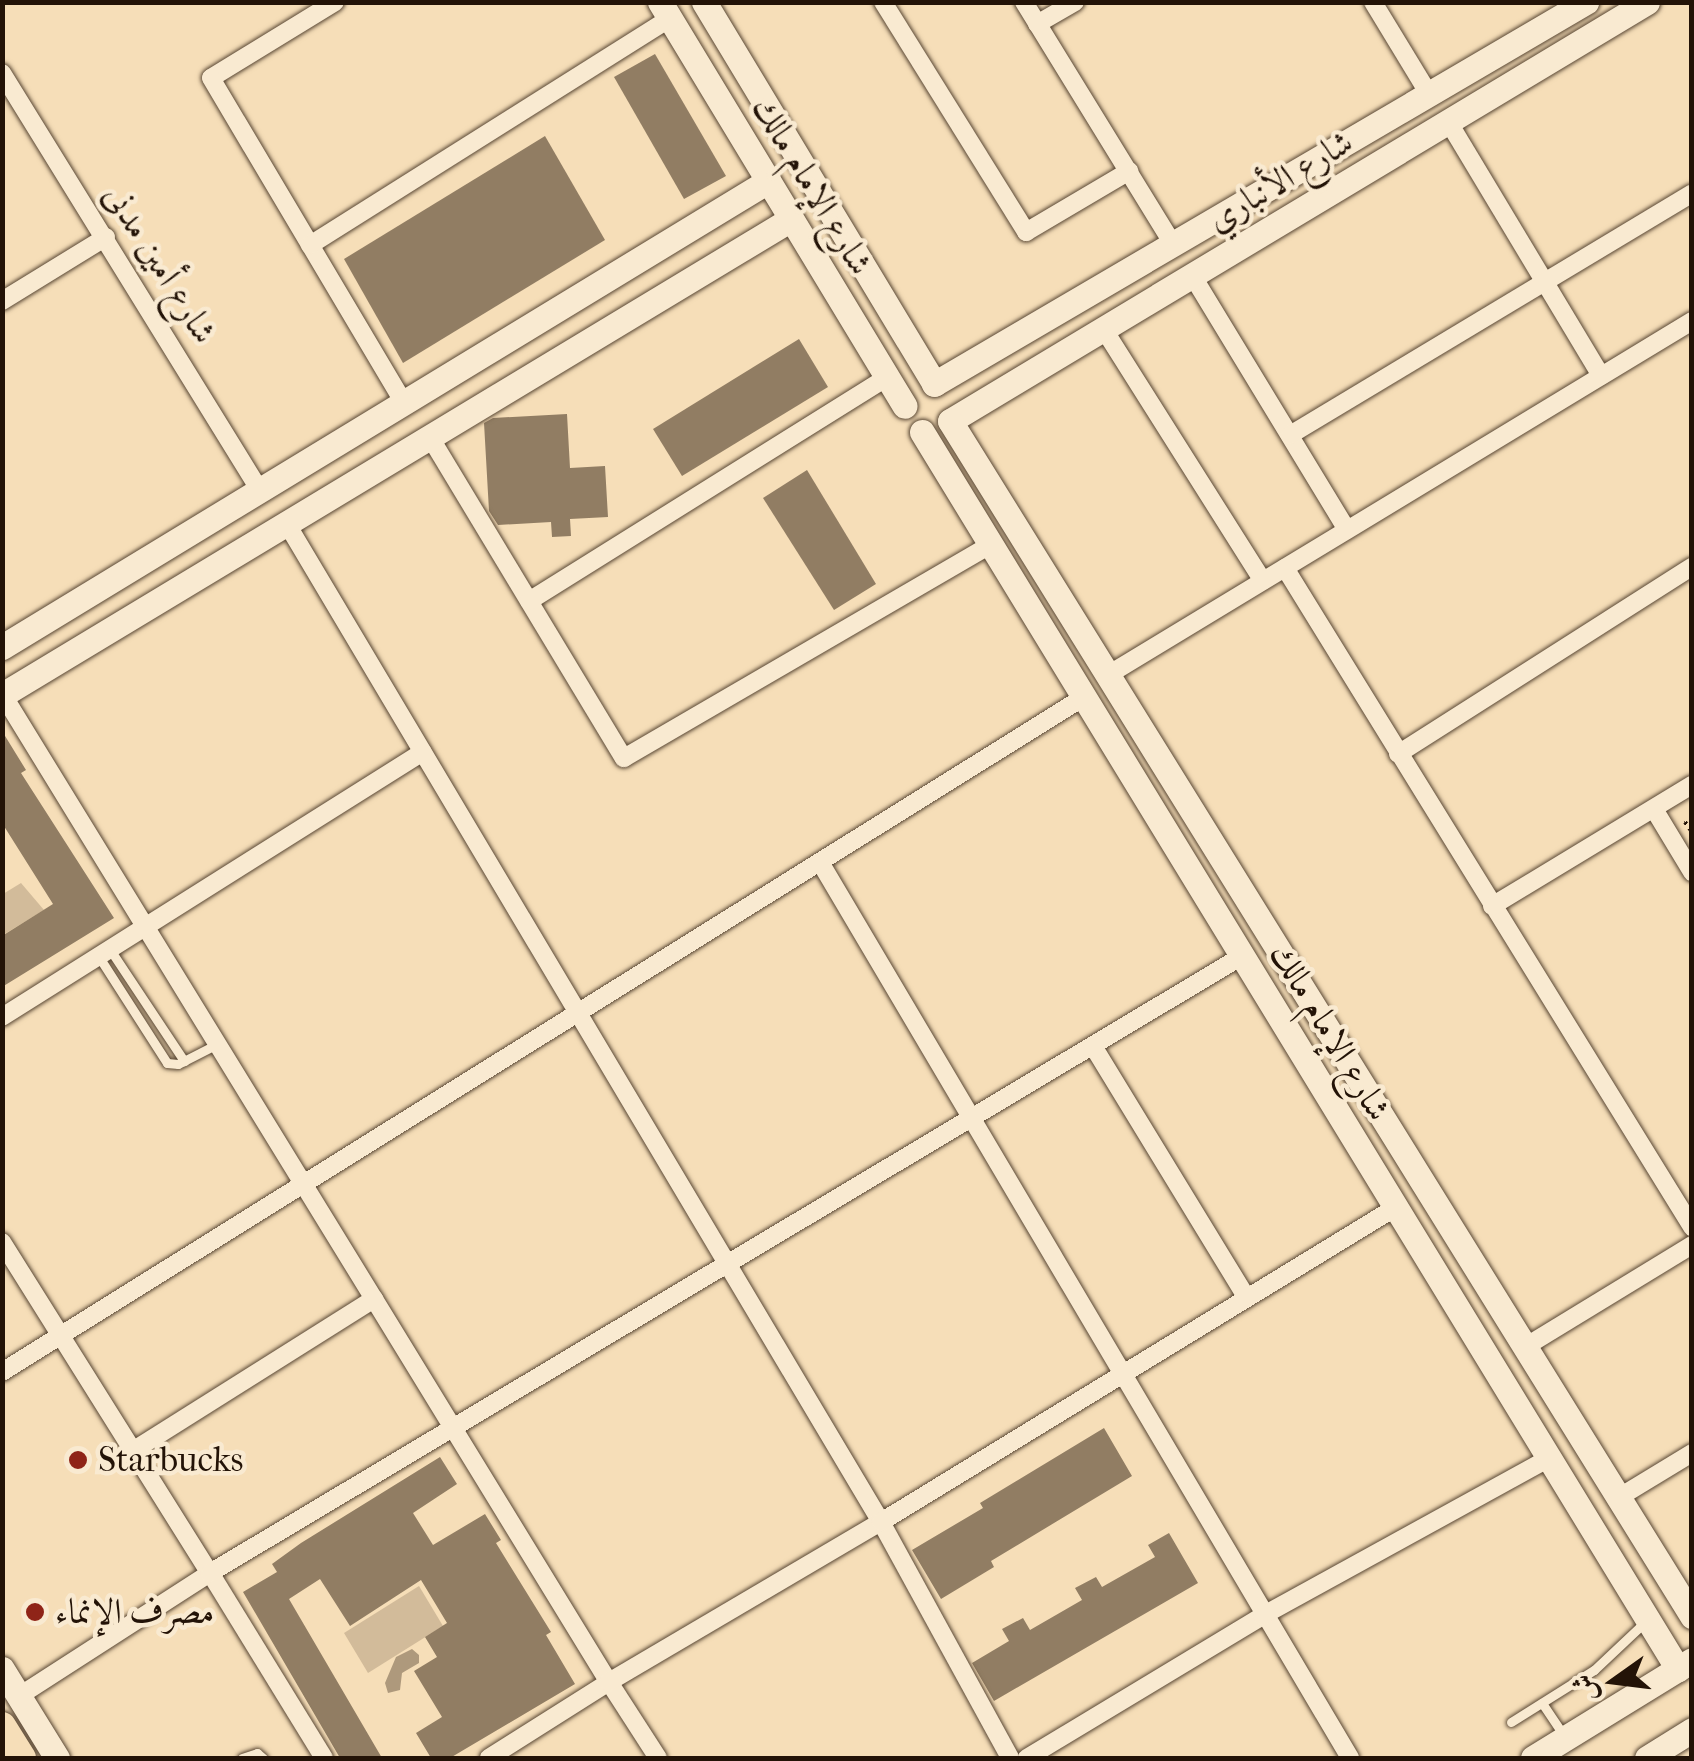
<!DOCTYPE html>
<html>
<head>
<meta charset="utf-8">
<style>
  body { margin:0 }
  #map { position:relative; width:1694px; height:1761px; overflow:hidden; background:#f6deb8; font-family:"IM FELL French Canon",Amiri,serif }
  div>[style] { position:absolute }
  [style*='--x'] { left:calc(var(--x)*1px); top:calc(var(--y)*1px); width:calc(var(--w)*1px); rotate:calc(var(--a)*1deg) }
  .green>* { inset:0; background:#d2bb9a }
  .water>* { inset:0; background:#ae997c }
  .building>* { inset:0; background:#917d63 }
  .path>* { height:4px; margin-top:-2px; transform-origin:0; background:repeating-linear-gradient(90deg,#231307 0 2.5px,transparent 0 7.5px) }
  .roads { filter:drop-shadow(0 0 2px #584633) drop-shadow(0 0 2px #584633) }
  .lane>* { height:9px; margin:-4.5px; padding:0 4.5px; transform-origin:4.5px; border-radius:4.5px; background:#f9ead1 }
  .street>* { height:18px; margin:-9px; padding:0 9px; transform-origin:9px; border-radius:9px; background:#f9ead1 }
  .secondary>* { height:25px; margin:-12.5px; padding:0 12.5px; transform-origin:12.5px; border-radius:12.5px; background:#f9ead1 }
  .primary>* { height:28px; margin:-14px; padding:0 14px; transform-origin:14px; border-radius:14px; background:#f6deb8 }
  .dots>* { width:28px; height:28px; translate:-50% -50%; box-sizing:border-box; border:5px solid #f9ead1; border-radius:50% }
  span { translate:-50% -50%; white-space:nowrap; text-align:center; line-height:1.15; -webkit-text-stroke:9px #f9ead1; paint-order:stroke }
  .street-label { font-size:35px; color:#231307 }
  .poi-label { font-size:35px; color:#231307 }
  .left { translate:0 -50%; text-align:left }
  .frame { position:absolute; inset:0; border:5px solid #231307; pointer-events:none }
  .north { position:absolute; left:1564px; top:1631px; width:100px; height:100px; -webkit-text-stroke:8px #f9ead1; paint-order:stroke; rotate:256deg; font-size:28px; font-weight:700; line-height:40px; text-align:center; color:#231307 }
  .north::after { content:''; display:block; margin:auto; width:35px; height:45px; background:#231307; clip-path:polygon(50% 0,100% 100%,50% 72%,0 100%) }
</style>
</head>
<body>
<div id="map">
  <div class="green">
    <div style="clip-path:polygon(21px 883px,44px 910px,3px 935px,3px 894px)"></div>
    <div style="clip-path:polygon(419px 1586px,443px 1626px,368px 1673px,344px 1633px)"></div>
  </div>
  <div class="water">
    <div style="clip-path:polygon(412px 1649px,419px 1655px,419px 1663px,402px 1673px,400px 1690px,388px 1693px,385px 1683px,396px 1657px)"></div>
  </div>
  <div class="building">
    <div style="clip-path:polygon(655px 54px,726px 176px,684px 199px,614px 77px)"></div>
    <div style="clip-path:polygon(545px 136px,605px 240px,403px 363px,344px 259px)"></div>
    <div style="clip-path:polygon(799px 339px,828px 387px,682px 476px,653px 429px)"></div>
    <div style="clip-path:polygon(567px 414px,570px 468px,605px 466px,608px 517px,570px 519px,571px 536px,552px 537px,551px 522px,498px 525px,489px 511px,484px 423px,493px 418px)"></div>
    <div style="clip-path:polygon(807px 470px,876px 584px,834px 610px,763px 498px)"></div>
    <div style="clip-path:polygon(2px 731px,26px 770px,21px 773px,114px 918px,2px 987px,2px 936px,53px 904px,2px 823px)"></div>
    <div style="clip-path:polygon(1104px 1428px,1132px 1476px,991px 1561px,994px 1567px,941px 1599px,912px 1550px,983px 1508px,980px 1503px)"></div>
    <div style="clip-path:polygon(440px 1457px,457px 1484px,413px 1513px,433px 1545px,485px 1514px,501px 1540px,496px 1543px,551px 1632px,546px 1635px,575px 1684px,450px 1758px,431px 1758px,416px 1733px,442px 1717px,414px 1671px,437px 1657px,425px 1637px,447px 1623px,421px 1580px,350px 1626px,320px 1579px,289px 1599px,382px 1758px,340px 1758px,243px 1592px,277px 1572px,272px 1564px,301px 1543px)"></div>
    <div style="clip-path:polygon(1169px 1533px,1198px 1583px,994px 1701px,972px 1663px,1009px 1641px,1002px 1629px,1023px 1618px,1030px 1630px,1082px 1600px,1075px 1588px,1096px 1577px,1102px 1587px,1155px 1557px,1148px 1545px)"></div>
  </div>
  <div class="path">
    <div style="--x:1692;--y:819;--w:8;--a:157"></div>
    <div style="--x:1685;--y:822;--w:12;--a:55"></div>
  </div>
  <div class="roads">
    <div class="lane">
      <div style="--x:109;--y:948;--w:136;--a:56.4"></div>
      <div style="--x:99;--y:957;--w:126;--a:57.3"></div>
      <div style="--x:167;--y:1063;--w:11;--a:5"></div>
      <div style="--x:178;--y:1064;--w:44;--a:-27.1"></div>
      <div style="--x:1542;--y:1703;--w:40;--a:56"></div>
      <div style="--x:1511;--y:1722;--w:98;--a:-32.1"></div>
      <div style="--x:1594;--y:1670;--w:70;--a:-43.3"></div>
      <div style="--x:242;--y:1758;--w:16;--a:-18"></div>
      <div style="--x:257;--y:1753;--w:8;--a:40"></div>
    </div>
    <div class="street">
      <div style="--x:335;--y:2;--w:145;--a:148.5"></div>
      <div style="--x:211;--y:78;--w:378;--a:59.3"></div>
      <div style="--x:883;--y:2;--w:271;--a:58.1"></div>
      <div style="--x:1026;--y:232;--w:120;--a:-30.6"></div>
      <div style="--x:1024;--y:2;--w:284;--a:58.4"></div>
      <div style="--x:1373;--y:2;--w:108;--a:58.7"></div>
      <div style="--x:1037;--y:24;--w:44;--a:-30.1"></div>
      <div style="--x:2;--y:73;--w:490;--a:58.3"></div>
      <div style="--x:1448;--y:121;--w:297;--a:59"></div>
      <div style="--x:310;--y:245;--w:426;--a:-32.2"></div>
      <div style="--x:1192;--y:275;--w:298;--a:58.7"></div>
      <div style="--x:2;--y:301;--w:122;--a:-31.6"></div>
      <div style="--x:1103;--y:328;--w:299;--a:57.7"></div>
      <div style="--x:1290;--y:435;--w:469;--a:-31"></div>
      <div style="--x:430;--y:437;--w:375;--a:58.9"></div>
      <div style="--x:624;--y:758;--w:425;--a:-30.2"></div>
      <div style="--x:287;--y:524;--w:1161;--a:59.24"></div>
      <div style="--x:881;--y:1522;--w:269;--a:61.3"></div>
      <div style="--x:1285;--y:568;--w:775;--a:58.3"></div>
      <div style="--x:529;--y:601;--w:422;--a:-32"></div>
      <div style="--x:1108;--y:675;--w:683;--a:-31.22"></div>
      <div style="--x:3;--y:695;--w:709;--a:58.44"></div>
      <div style="--x:374;--y:1299;--w:285;--a:147.8"></div>
      <div style="--x:1398;--y:754;--w:348;--a:-32.5"></div>
      <div style="--x:1654;--y:809;--w:74;--a:58.9"></div>
      <div style="--x:820;--y:862;--w:1041;--a:59.39"></div>
      <div style="--x:1492;--y:906;--w:234;--a:-31.2"></div>
      <div style="--x:2;--y:1017;--w:497;--a:-32.2"></div>
      <div style="--x:1093;--y:1046;--w:295;--a:58.6"></div>
      <div style="--x:2;--y:1242;--w:391;--a:57.9"></div>
      <div style="--x:210;--y:1573;--w:227;--a:147.2"></div>
      <div style="--x:374;--y:1299;--w:449;--a:58.5"></div>
      <div style="--x:609;--y:1682;--w:142;--a:147.7"></div>
      <div style="--x:1525;--y:1347;--w:196;--a:-31.4"></div>
      <div style="--x:2;--y:1372;--w:1275;--a:-31.96"></div>
      <div style="--x:1618;--y:1498;--w:87;--a:-31.3"></div>
      <div style="--x:324;--y:1758;--w:217;--a:-121.6"></div>
      <div style="--x:210;--y:1573;--w:1202;--a:-30.87"></div>
      <div style="--x:658;--y:1758;--w:90;--a:-122.8"></div>
      <div style="--x:609;--y:1682;--w:316;--a:-30.5"></div>
      <div style="--x:881;--y:1522;--w:604;--a:-31.45"></div>
      <div style="--x:1027;--y:1758;--w:275;--a:-31.1"></div>
      <div style="--x:1262;--y:1616;--w:328;--a:-28.8"></div>
    </div>
    <div class="secondary">
      <div style="--x:660;--y:2;--w:472;--a:58.8"></div>
      <div style="--x:704;--y:2;--w:446;--a:58.9"></div>
      <div style="--x:934;--y:384;--w:756;--a:-30.37"></div>
      <div style="--x:1647;--y:2;--w:813;--a:148.99"></div>
      <div style="--x:950;--y:421;--w:1407;--a:58.16"></div>
      <div style="--x:922;--y:432;--w:1450;--a:58.57"></div>
      <div style="--x:2;--y:647;--w:897;--a:-31.31"></div>
      <div style="--x:2;--y:695;--w:921;--a:-31.1"></div>
      <div style="--x:2;--y:1669;--w:105;--a:58.3"></div>
      <div style="--x:1533;--y:1758;--w:187;--a:-31.6"></div>
      <div style="--x:1647;--y:1758;--w:53;--a:-31.9"></div>
    </div>
    <div class="primary">
      <div style="--x:2;--y:1726;--w:38;--a:58"></div>
    </div>
  </div>
  <div class="dots">
    <div style="left:78px;top:1460px;background:#8f2418"></div>
    <div style="left:35px;top:1612px;background:#8f2418"></div>
  </div>
  <div class="street-label">
    <span style="left:1280px;top:181px;rotate:-31deg">شارع الأنباري</span>
    <span style="left:812px;top:186px;rotate:59deg">شارع الإمام مالك</span>
    <span style="left:160px;top:264px;rotate:58deg">شارع أمين مدنى</span>
    <span style="left:1330px;top:1032px;rotate:59deg">شارع الإمام مالك</span>
  </div>
  <div class="poi-label">
    <span class="left" style="left:98px;top:1460px">Starbucks</span>
    <span class="left" style="left:55px;top:1612px">مصرف الإنماء</span>
  </div>
  <div class="frame"></div>
  <div class="north">ش</div>
</div>
</body>
</html>
